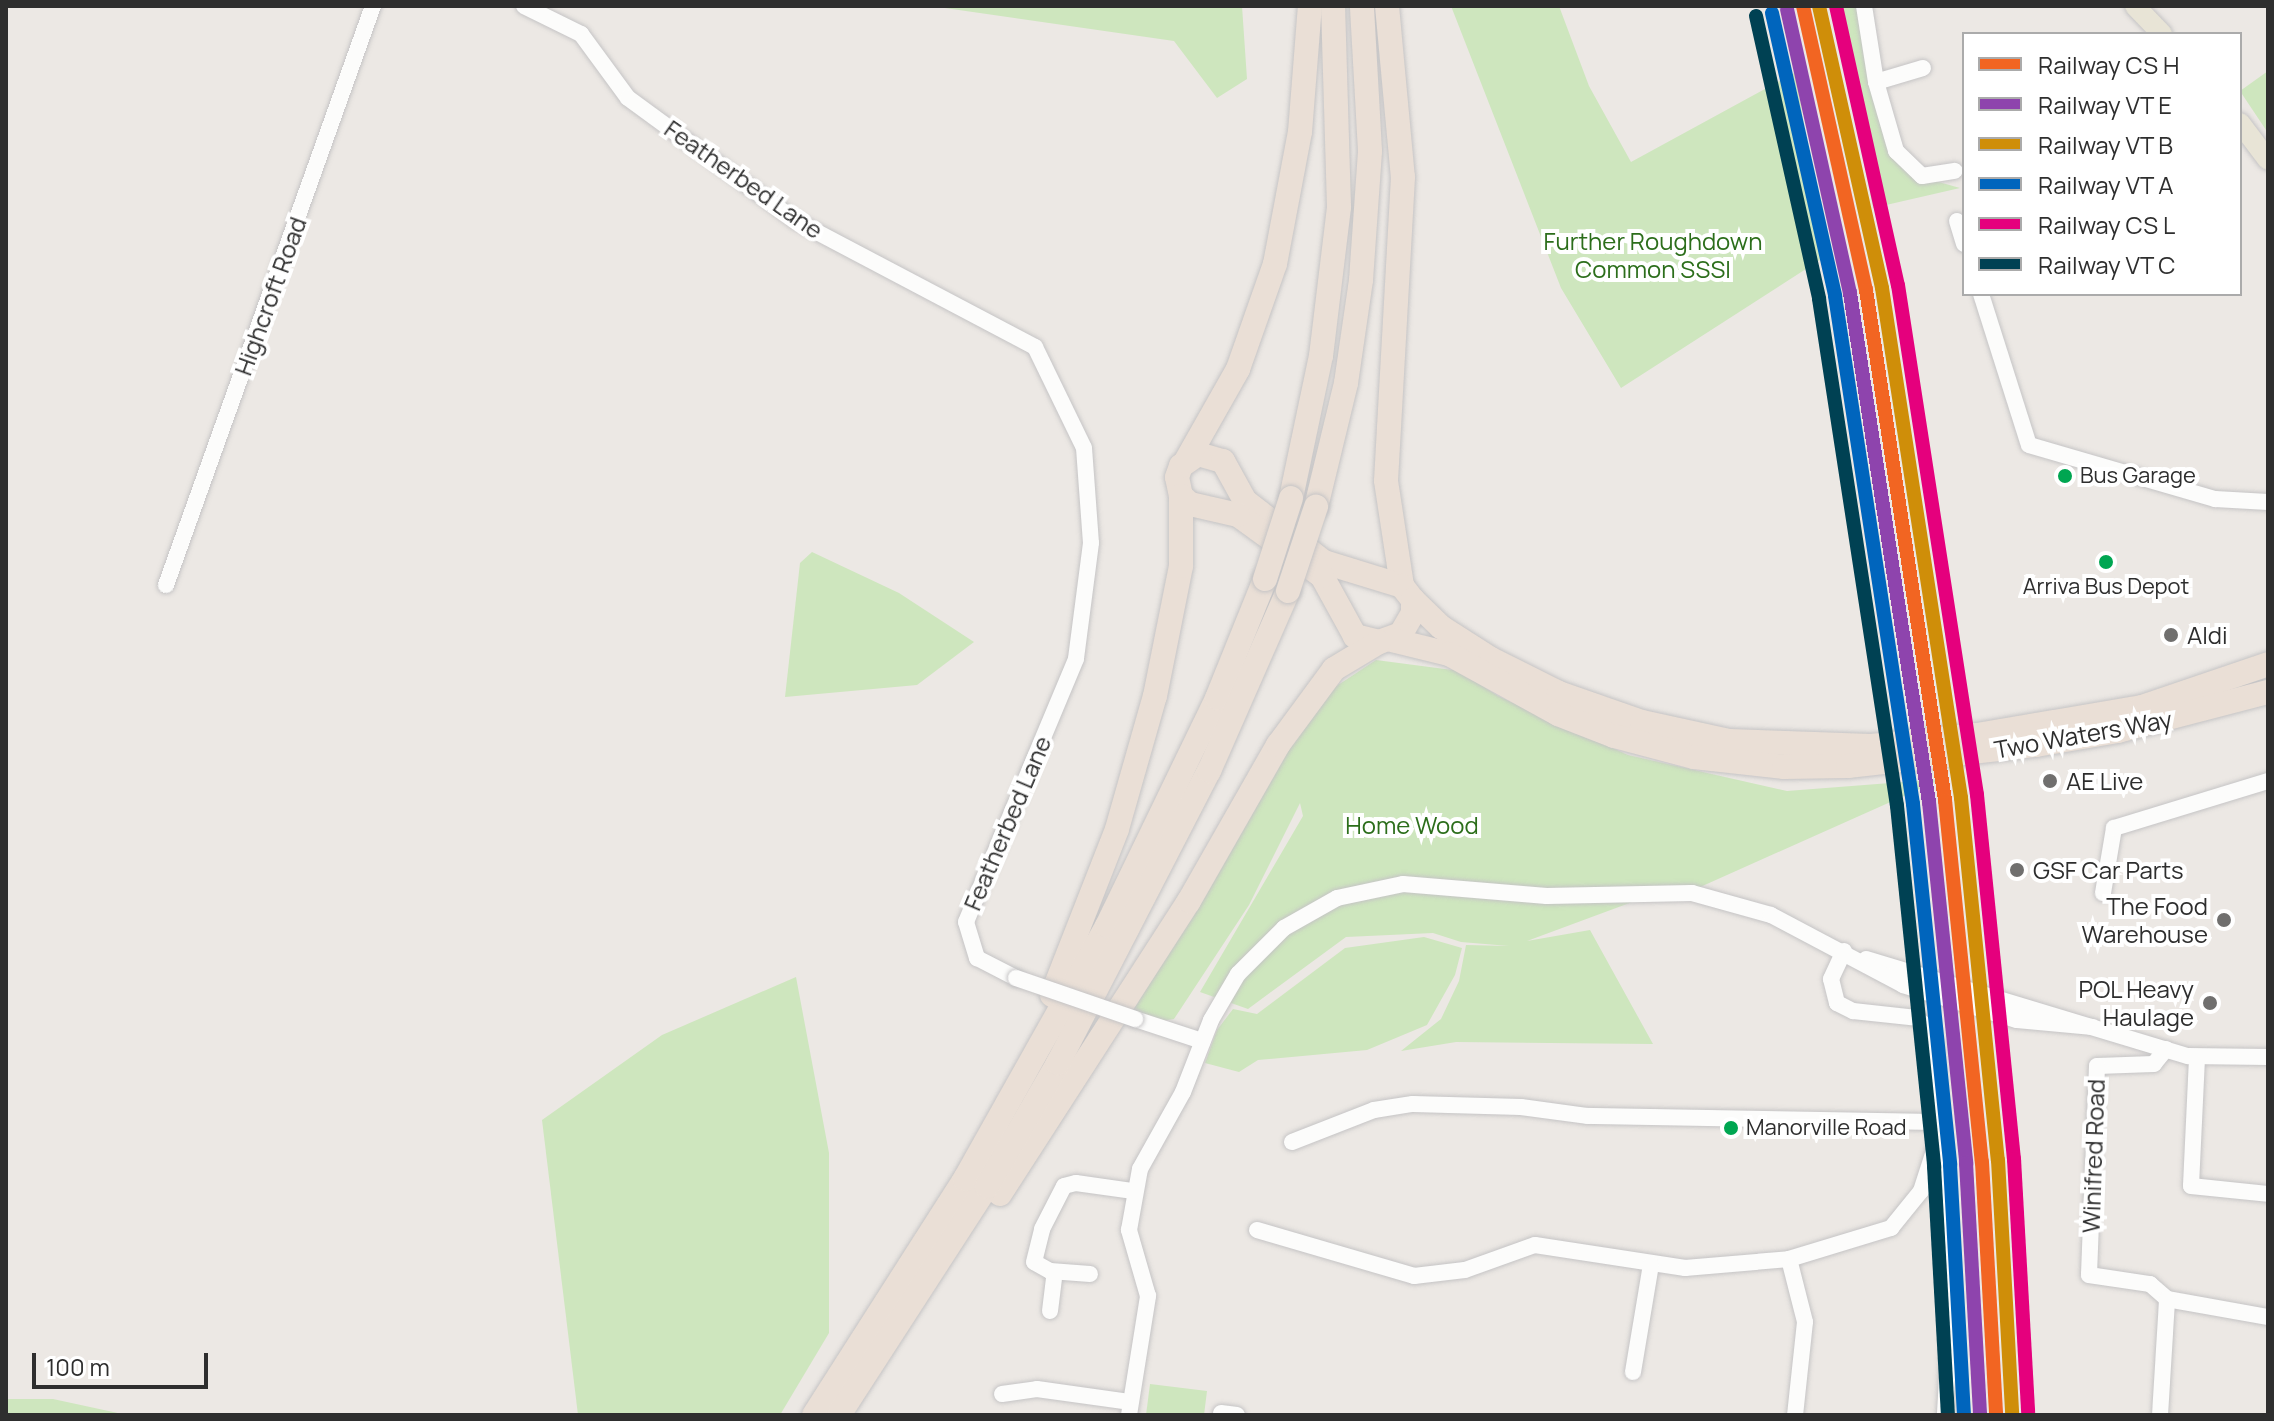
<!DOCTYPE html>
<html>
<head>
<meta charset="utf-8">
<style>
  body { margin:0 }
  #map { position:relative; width:2274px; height:1421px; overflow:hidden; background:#ece8e4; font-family:Manrope,sans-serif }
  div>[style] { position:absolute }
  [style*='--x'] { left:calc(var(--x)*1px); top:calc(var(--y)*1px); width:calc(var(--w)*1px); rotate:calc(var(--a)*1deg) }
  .green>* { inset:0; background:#cee6be }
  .roads { filter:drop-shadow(0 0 2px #c5c4c5) drop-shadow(0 0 2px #c5c4c5) }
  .minor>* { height:16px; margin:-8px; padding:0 8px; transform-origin:8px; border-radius:8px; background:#fcfcfb }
  .major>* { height:20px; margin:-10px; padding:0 10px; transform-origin:10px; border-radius:10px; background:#e8e4d6 }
  .highway>* { height:24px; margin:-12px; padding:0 12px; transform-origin:12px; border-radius:12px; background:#eadfd6 }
  .bridges { filter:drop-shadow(0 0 2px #c5c4c5) drop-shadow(0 0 2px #c5c4c5) }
  .minor-bridge>* { height:16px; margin:-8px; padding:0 8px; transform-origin:8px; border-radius:8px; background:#fcfcfb }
  .highway-bridge>* { height:24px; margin:-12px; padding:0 12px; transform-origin:12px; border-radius:12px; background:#eadfd6 }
  .rail-1>* { height:14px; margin:-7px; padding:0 7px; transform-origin:7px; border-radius:7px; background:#f26522 }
  .rail-2>* { height:14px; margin:-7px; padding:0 7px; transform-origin:7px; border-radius:7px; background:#8e44ad }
  .rail-3>* { height:14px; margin:-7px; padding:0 7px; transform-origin:7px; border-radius:7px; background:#cf8e09 }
  .rail-4>* { height:14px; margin:-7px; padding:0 7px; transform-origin:7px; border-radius:7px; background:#0065bd }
  .rail-5>* { height:14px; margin:-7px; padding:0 7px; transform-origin:7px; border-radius:7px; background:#e5007d }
  .rail-6>* { height:14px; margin:-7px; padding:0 7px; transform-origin:7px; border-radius:7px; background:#004153 }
  .dots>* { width:22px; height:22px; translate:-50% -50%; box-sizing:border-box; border:4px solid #fff; border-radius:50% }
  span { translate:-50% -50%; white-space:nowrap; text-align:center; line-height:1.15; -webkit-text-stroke:8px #fff; paint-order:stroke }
  .bus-label { font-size:22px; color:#2e2e2e }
  .left { translate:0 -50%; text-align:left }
  .street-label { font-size:24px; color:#2e2e2e }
  .park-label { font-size:24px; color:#2c6e1b }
  .poi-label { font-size:24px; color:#2e2e2e }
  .right { translate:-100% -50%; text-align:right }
  .frame { position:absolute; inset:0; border:8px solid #2e2e2e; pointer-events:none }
  .legend { position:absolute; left:1962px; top:32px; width:280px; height:264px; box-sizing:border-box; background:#fff; border:2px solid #ababab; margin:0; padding:10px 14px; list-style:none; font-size:24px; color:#2e2e2e }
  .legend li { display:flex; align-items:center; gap:16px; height:40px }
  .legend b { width:40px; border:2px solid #ababab }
  .scale { position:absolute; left:32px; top:1353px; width:176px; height:36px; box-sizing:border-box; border:4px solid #2e2e2e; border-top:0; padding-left:10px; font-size:24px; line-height:28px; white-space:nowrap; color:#2e2e2e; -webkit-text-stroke:6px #fff; paint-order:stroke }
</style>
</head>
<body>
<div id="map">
  <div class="green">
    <div style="clip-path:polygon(931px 6px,1242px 6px,1247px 79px,1217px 98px,1174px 41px)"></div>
    <div style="clip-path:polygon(1451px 6px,1559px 6px,1589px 86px,1631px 162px,1796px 72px,1823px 258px,1621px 388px,1561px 288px)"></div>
    <div style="clip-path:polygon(1832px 6px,1860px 6px,1892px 152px,1914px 175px,1960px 188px,1873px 208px)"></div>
    <div style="clip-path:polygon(2268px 71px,2268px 133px,2240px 91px)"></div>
    <div style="clip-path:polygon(812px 552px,899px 593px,974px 642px,917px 685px,785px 697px,800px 563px)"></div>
    <div style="clip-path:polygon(1376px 660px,1460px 671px,1498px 696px,1628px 755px,1787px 791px,1942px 779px,1698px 888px,1670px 888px,1527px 941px,1590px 930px,1653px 1044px,1456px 1042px,1401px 1051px,1441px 1019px,1459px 981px,1466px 945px,1509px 946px,1461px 942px,1433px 933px,1346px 937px,1248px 1009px,1200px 992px,1303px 816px,1300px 803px,1249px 905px,1174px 1019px,1161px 1021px,1133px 1011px,1286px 753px,1335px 687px)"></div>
    <div style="clip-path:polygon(1424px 937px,1462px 948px,1455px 975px,1427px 1025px,1367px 1050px,1258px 1060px,1239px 1072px,1205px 1063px,1217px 1030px,1233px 1009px,1257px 1014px,1345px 948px)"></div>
    <div style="clip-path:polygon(796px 977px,829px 1153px,829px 1333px,780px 1415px,578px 1415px,542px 1120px,662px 1035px)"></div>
    <div style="clip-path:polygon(1150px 1384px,1207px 1391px,1204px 1415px,1146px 1415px)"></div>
    <div style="clip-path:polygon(6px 1399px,53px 1399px,127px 1415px,6px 1415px)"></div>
  </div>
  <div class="roads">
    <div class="minor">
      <div style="--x:524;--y:6;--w:64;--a:26.2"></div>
      <div style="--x:581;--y:34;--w:79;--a:53.7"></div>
      <div style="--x:628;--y:98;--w:208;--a:36.2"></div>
      <div style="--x:796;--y:221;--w:270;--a:27.8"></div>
      <div style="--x:1035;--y:347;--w:112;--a:64.1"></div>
      <div style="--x:1084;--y:448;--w:95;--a:85.8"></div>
      <div style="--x:1091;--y:543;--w:117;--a:97.4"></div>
      <div style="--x:1076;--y:659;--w:285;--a:112.7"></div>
      <div style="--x:966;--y:922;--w:38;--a:73"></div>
      <div style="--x:977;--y:958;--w:44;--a:27.1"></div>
      <div style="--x:1864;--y:6;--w:77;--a:81"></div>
      <div style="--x:1876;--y:82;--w:72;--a:73.8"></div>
      <div style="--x:1896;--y:151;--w:36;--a:44"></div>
      <div style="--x:1922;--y:176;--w:33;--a:-9"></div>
      <div style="--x:1876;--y:82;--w:49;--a:-16.6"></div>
      <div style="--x:1957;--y:221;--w:24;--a:73"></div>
      <div style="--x:1981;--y:294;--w:158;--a:72.4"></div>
      <div style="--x:2029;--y:445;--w:194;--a:16.2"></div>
      <div style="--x:2215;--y:499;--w:53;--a:3.2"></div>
      <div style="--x:166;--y:585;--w:615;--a:-70.33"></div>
      <div style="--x:2103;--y:893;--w:66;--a:-80.4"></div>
      <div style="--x:2114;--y:828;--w:161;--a:-17"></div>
      <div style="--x:1844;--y:951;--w:31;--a:115"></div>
      <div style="--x:1831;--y:979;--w:25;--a:76"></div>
      <div style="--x:1837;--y:1003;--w:18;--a:27"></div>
      <div style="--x:1853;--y:1011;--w:64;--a:6.2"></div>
      <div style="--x:1917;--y:1018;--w:19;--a:43"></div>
      <div style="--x:1931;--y:1031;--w:15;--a:74"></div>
      <div style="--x:1935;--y:1045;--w:248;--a:86.1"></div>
      <div style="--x:1952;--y:1292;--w:123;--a:93.3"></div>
      <div style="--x:1866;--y:959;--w:336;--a:16.8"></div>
      <div style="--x:2188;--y:1056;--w:80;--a:0.7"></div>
      <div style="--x:1135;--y:1019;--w:71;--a:18.2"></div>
      <div style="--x:2166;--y:1049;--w:19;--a:129"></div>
      <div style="--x:2154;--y:1064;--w:57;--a:178"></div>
      <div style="--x:2097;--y:1066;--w:209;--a:92.2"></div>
      <div style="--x:2089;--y:1275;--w:62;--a:8.4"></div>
      <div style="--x:2150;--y:1284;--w:23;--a:41"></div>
      <div style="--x:2167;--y:1299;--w:103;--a:10.1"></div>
      <div style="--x:2197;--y:1058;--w:128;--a:92.7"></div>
      <div style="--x:2191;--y:1186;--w:77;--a:5.9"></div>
      <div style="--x:1292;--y:1142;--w:88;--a:-21.3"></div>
      <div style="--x:1374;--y:1110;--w:39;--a:-9"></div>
      <div style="--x:1413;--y:1104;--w:108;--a:1.6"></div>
      <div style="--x:1521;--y:1107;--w:68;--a:7.7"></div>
      <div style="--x:1588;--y:1116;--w:353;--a:1"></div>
      <div style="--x:1257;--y:1230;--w:164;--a:16.3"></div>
      <div style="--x:1414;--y:1276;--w:51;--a:-6.7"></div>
      <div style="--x:1465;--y:1270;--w:74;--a:-19.7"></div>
      <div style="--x:1535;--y:1245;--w:152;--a:8.7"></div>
      <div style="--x:1685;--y:1268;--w:104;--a:-4.9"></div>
      <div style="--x:1789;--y:1259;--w:107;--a:-16.9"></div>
      <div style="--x:1891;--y:1228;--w:48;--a:-51"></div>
      <div style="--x:1921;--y:1191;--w:68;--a:-72.1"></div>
      <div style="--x:1789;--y:1259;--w:65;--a:75.7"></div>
      <div style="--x:1805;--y:1322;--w:94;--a:96.1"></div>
      <div style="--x:1090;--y:1274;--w:40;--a:-175.7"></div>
      <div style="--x:1050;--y:1271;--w:18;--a:-151"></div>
      <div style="--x:1034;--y:1262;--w:34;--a:-76"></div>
      <div style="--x:1042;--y:1229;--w:48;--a:-62.9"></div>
      <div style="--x:1064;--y:1186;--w:12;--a:-14"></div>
      <div style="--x:1076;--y:1183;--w:58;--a:8"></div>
      <div style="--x:1050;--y:1311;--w:39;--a:-83"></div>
      <div style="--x:1633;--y:1372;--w:109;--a:-80.5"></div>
      <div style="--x:1002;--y:1394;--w:35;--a:-8"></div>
      <div style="--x:1037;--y:1389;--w:93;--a:8"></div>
      <div style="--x:1221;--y:1413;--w:16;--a:7"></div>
      <div style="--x:1129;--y:1415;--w:121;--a:-80.9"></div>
      <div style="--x:1148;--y:1296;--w:69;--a:-106.1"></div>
      <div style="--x:1129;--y:1230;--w:62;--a:-79.8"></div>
      <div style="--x:1140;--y:1169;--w:88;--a:-60.8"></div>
      <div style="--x:1183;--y:1092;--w:77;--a:-68.7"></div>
      <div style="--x:1211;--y:1020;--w:53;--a:-59.6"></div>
      <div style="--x:1238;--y:974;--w:65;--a:-45"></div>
      <div style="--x:1284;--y:928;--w:61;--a:-29.5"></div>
      <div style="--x:1337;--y:898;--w:67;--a:-12"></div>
      <div style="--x:1403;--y:884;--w:144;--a:4.8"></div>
      <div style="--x:1547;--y:896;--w:145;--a:-1.2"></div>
      <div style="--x:1692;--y:893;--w:82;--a:15.6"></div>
      <div style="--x:1771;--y:915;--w:149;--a:27.9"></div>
      <div style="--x:1903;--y:985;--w:119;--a:17.1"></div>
      <div style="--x:2017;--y:1020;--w:76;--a:5.3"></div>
      <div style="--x:2160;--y:1415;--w:116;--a:-86.5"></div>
    </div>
    <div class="major">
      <div style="--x:2135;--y:6;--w:39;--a:46"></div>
      <div style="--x:2240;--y:123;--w:46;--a:52.9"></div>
    </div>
    <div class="highway">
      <div style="--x:1387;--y:6;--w:172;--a:84.7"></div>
      <div style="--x:1403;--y:177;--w:304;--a:93.2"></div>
      <div style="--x:1386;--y:481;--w:106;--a:81.3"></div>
      <div style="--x:1198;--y:454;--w:26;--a:16"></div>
      <div style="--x:1223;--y:461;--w:46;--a:61.2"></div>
      <div style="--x:1245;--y:501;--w:100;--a:37.7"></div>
      <div style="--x:1324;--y:562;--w:82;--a:17.1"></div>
      <div style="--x:1402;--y:586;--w:18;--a:52"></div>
      <div style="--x:1413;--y:600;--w:13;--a:90"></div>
      <div style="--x:1413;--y:613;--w:24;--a:120"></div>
      <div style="--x:1401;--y:634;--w:23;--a:160"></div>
      <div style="--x:1379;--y:642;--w:25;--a:-166"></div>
      <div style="--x:1355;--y:636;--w:68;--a:-118.8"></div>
      <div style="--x:1322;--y:576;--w:104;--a:-144"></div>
      <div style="--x:1238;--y:515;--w:49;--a:-167.1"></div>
      <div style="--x:1190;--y:504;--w:12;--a:-138"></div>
      <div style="--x:1181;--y:496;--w:19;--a:-102"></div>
      <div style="--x:1177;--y:477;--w:12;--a:-70"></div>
      <div style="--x:1181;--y:466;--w:21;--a:-35"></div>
      <div style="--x:1186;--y:461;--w:106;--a:-60.5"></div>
      <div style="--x:1238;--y:369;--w:111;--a:-70.6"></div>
      <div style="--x:1275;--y:264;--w:134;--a:-79.3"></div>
      <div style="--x:1300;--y:132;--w:126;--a:-85.5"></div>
      <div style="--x:1291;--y:498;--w:145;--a:-78.1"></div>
      <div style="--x:1321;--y:356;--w:150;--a:-83.1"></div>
      <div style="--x:1339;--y:207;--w:201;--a:-91.7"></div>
      <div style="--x:1316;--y:507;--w:128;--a:-76.4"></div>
      <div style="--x:1346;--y:383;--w:104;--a:-81.7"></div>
      <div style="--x:1361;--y:280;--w:129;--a:-86"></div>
      <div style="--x:1370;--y:151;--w:145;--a:-93.2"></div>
      <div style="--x:1413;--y:600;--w:39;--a:44"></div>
      <div style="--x:1441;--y:627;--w:59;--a:32.6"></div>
      <div style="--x:1491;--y:659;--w:76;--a:26.6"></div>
      <div style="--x:1559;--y:693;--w:88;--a:19.3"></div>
      <div style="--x:1642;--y:722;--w:89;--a:12.3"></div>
      <div style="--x:1729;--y:741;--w:142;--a:2"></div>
      <div style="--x:1871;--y:746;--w:107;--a:-5.9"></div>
      <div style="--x:1977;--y:735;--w:167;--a:-9.6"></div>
      <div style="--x:2142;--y:707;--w:133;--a:-18.8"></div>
      <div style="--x:1392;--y:640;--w:59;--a:13.8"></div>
      <div style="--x:1449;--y:654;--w:124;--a:28.8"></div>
      <div style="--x:1558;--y:714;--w:60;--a:21.4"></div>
      <div style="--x:1614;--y:736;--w:83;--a:14.7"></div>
      <div style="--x:1694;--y:757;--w:91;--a:6.3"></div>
      <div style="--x:1784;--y:767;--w:64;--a:-0.9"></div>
      <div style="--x:1848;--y:766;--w:189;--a:-6.4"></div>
      <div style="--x:2036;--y:745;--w:83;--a:-9.7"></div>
      <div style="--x:2118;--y:731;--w:155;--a:-14.6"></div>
      <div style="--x:1052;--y:995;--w:178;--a:-68.6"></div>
      <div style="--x:1117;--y:829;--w:138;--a:-74.1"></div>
      <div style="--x:1155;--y:696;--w:133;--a:-78.7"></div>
      <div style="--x:1181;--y:566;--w:70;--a:-90"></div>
      <div style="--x:1000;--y:1194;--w:349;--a:-57.2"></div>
      <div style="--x:1189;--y:901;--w:180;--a:-60.3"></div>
      <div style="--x:1278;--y:745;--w:94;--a:-53.6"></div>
      <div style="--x:1334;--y:669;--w:52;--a:-31"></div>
      <div style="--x:814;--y:1415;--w:280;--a:-57.4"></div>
      <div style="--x:965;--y:1179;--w:290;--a:-60.7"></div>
      <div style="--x:1107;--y:926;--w:253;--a:-64.2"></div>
      <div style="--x:1217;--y:698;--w:128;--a:-68"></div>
      <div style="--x:839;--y:1415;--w:273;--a:-57.1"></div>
      <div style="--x:987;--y:1186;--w:142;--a:-60"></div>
      <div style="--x:1058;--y:1063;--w:329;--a:-62.7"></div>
      <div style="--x:1209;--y:771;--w:197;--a:-66.3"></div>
    </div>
  </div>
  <div class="bridges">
    <div class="minor-bridge">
      <div style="--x:1016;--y:978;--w:126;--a:19"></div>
    </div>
    <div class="highway-bridge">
      <div style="--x:1265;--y:579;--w:85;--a:-72.2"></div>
      <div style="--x:1288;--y:591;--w:89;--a:-71.6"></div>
    </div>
  </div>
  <div class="rail-1">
    <div style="--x:1803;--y:6;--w:291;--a:77.5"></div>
    <div style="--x:1866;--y:290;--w:516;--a:81.19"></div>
    <div style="--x:1945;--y:800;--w:364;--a:84.2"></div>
    <div style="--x:1982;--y:1162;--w:253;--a:86.8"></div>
  </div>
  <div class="rail-2">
    <div style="--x:1787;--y:9;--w:291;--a:77.5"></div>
    <div style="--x:1850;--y:293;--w:515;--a:81.18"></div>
    <div style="--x:1929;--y:802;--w:363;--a:84.1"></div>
    <div style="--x:1966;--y:1163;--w:252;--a:86.8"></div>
  </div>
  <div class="rail-3">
    <div style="--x:1819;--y:6;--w:289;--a:77.4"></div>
    <div style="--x:1882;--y:288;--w:516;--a:81.19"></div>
    <div style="--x:1961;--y:798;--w:364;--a:84.2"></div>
    <div style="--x:1998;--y:1160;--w:254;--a:86.8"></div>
  </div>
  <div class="rail-4">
    <div style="--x:1772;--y:13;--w:290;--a:77.4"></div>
    <div style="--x:1835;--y:296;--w:514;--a:81.27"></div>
    <div style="--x:1913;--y:804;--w:363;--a:84.1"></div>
    <div style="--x:1950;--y:1165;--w:250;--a:86.8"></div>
  </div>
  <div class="rail-5">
    <div style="--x:1836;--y:6;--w:286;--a:77.5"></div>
    <div style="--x:1898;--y:285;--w:516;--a:81.19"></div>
    <div style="--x:1977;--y:795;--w:366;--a:84.2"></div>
    <div style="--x:2014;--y:1159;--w:254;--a:86.8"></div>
  </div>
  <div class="rail-6">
    <div style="--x:1756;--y:16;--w:290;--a:77.4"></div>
    <div style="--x:1819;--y:299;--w:513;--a:81.25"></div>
    <div style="--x:1897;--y:806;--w:362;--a:84.1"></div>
    <div style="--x:1934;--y:1166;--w:249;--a:86.8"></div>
  </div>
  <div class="dots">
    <div style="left:2065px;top:476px;background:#00a651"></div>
    <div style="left:2106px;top:562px;background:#00a651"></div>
    <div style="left:2171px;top:635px;background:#706f6e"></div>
    <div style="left:2050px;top:781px;background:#706f6e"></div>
    <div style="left:2017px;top:870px;background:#706f6e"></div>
    <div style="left:2224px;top:920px;background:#706f6e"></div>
    <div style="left:2210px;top:1003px;background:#706f6e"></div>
    <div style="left:1731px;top:1128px;background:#00a651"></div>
  </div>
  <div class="bus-label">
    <span class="left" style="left:2080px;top:476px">Bus Garage</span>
    <span style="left:2106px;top:587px">Arriva Bus Depot</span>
    <span class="left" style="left:1746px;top:1128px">Manorville Road</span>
  </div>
  <div class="street-label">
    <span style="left:744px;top:179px;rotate:35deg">Featherbed Lane</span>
    <span style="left:270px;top:296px;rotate:-70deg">Highcroft Road</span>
    <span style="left:2083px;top:734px;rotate:-10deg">Two Waters Way</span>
    <span style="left:1007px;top:823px;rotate:-67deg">Featherbed Lane</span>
    <span style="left:2093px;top:1156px;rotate:-88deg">Winifred Road</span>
  </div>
  <div class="park-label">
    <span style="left:1653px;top:255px">Further Roughdown<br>Common SSSI</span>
    <span style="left:1412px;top:825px">Home Wood</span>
  </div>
  <div class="poi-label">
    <span class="left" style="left:2187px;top:635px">Aldi</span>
    <span class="left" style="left:2066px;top:781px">AE Live</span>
    <span class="left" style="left:2033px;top:870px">GSF Car Parts</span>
    <span class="right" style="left:2208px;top:920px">The Food<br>Warehouse</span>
    <span class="right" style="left:2194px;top:1003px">POL Heavy<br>Haulage</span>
  </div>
  <div class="frame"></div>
  <ul class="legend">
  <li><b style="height:10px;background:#f26522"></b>Railway CS H</li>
  <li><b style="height:10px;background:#8e44ad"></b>Railway VT E</li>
  <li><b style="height:10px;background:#cf8e09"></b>Railway VT B</li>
  <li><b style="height:10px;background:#0065bd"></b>Railway VT A</li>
  <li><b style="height:10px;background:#e5007d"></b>Railway CS L</li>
  <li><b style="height:10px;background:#004153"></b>Railway VT C</li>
  </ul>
  <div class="scale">100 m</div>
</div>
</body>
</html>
